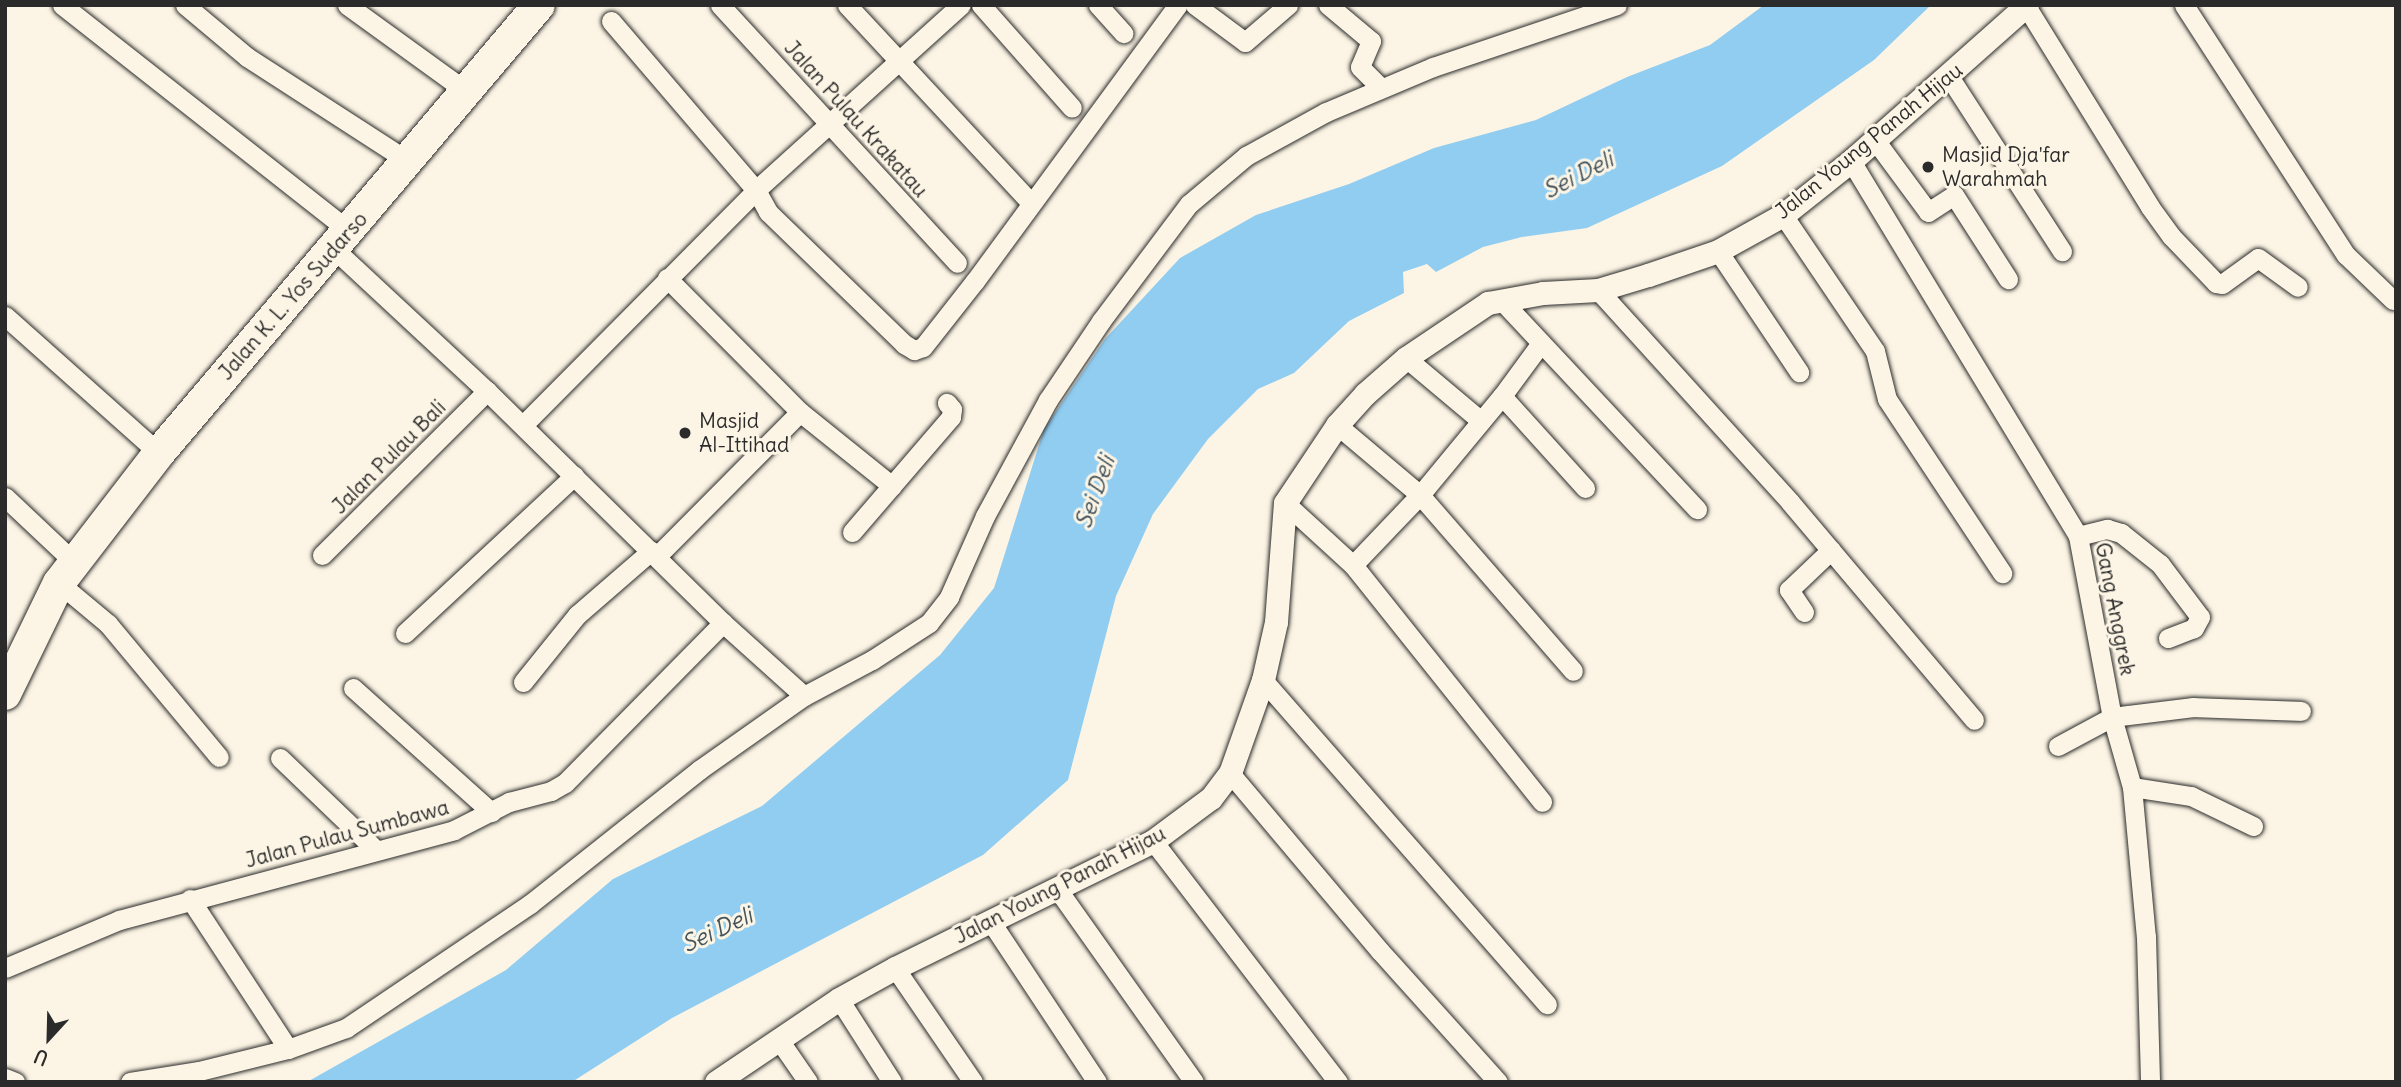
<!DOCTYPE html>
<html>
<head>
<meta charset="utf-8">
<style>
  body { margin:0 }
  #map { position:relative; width:2401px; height:1087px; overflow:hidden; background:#fcf5e5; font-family:Delius,sans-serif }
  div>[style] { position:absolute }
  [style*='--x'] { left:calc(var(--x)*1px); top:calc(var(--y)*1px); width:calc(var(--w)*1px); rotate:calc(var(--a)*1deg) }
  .water>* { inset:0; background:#91cdf1 }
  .roads { filter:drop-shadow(0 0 2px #2b2b2b) drop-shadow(0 0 2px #2b2b2b) }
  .minor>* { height:19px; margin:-9.5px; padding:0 9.5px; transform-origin:9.5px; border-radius:9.5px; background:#fcf5e5 }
  .tertiary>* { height:23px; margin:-11.5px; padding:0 11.5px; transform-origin:11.5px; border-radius:11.5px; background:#fcf5e5 }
  .trunk>* { height:32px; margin:-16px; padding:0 16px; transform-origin:16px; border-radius:16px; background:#fcf5e5 }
  .dots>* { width:19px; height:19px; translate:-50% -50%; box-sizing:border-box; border:4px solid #fcf5e5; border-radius:50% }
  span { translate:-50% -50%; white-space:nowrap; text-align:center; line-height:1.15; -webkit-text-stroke:6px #fcf5e5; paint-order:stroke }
  .street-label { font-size:21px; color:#2b2b2b }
  .poi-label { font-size:21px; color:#2b2b2b }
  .left { translate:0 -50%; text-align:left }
  .water-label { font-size:23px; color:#44545c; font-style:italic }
  .frame { position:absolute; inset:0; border:7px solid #2b2b2b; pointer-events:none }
  .north { position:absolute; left:14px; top:1003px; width:70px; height:70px; -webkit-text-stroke:5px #fcf5e5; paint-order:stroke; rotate:202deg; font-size:19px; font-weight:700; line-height:28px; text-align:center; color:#2b2b2b }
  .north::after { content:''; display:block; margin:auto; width:24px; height:32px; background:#2b2b2b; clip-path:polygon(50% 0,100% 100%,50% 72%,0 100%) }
</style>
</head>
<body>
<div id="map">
  <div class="water">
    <div style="clip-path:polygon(1764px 5px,1931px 5px,1874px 60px,1722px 166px,1587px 228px,1522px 237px,1483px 247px,1436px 272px,1427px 264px,1403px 272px,1404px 293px,1349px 321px,1294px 373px,1258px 389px,1208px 439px,1153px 514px,1116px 596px,1068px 780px,983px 855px,672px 1018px,572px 1082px,307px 1082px,506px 970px,613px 879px,762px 806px,940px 655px,994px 588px,1044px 429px,1105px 339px,1180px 258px,1256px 215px,1349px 184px,1434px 148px,1536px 120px,1627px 77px,1710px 45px)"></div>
  </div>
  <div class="roads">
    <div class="minor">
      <div style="--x:62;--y:5;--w:365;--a:38.2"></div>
      <div style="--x:185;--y:5;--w:81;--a:40"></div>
      <div style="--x:247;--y:57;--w:193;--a:32.9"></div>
      <div style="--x:347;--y:5;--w:148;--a:35.9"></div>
      <div style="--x:720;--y:5;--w:350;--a:47.4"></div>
      <div style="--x:847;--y:5;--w:269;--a:47.1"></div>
      <div style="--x:981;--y:5;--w:137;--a:48.5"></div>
      <div style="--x:1098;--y:5;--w:38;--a:48"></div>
      <div style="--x:1195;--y:5;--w:62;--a:36.5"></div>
      <div style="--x:1245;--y:42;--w:57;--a:-40.7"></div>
      <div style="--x:1328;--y:5;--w:56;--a:39.9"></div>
      <div style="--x:1371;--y:41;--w:28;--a:113"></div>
      <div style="--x:1360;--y:67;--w:30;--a:45"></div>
      <div style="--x:2184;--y:5;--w:298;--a:57.1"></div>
      <div style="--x:2346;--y:255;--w:65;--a:43.8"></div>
      <div style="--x:2026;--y:6;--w:236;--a:58.3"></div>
      <div style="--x:2150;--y:207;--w:36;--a:54"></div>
      <div style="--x:2171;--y:236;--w:65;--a:46.2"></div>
      <div style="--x:2216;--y:283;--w:6;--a:9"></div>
      <div style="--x:2222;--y:284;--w:44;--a:-35.8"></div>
      <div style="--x:2258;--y:258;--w:49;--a:35.9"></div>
      <div style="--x:611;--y:21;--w:223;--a:49.4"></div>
      <div style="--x:756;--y:190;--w:25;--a:61"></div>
      <div style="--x:768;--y:212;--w:190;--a:44.1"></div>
      <div style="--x:904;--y:344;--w:12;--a:31"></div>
      <div style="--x:914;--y:350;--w:9;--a:-18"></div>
      <div style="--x:923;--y:347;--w:84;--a:-51.8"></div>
      <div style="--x:975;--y:281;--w:343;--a:-53.7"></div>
      <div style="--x:1948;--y:75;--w:210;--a:57.1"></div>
      <div style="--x:1875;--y:140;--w:89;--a:53.6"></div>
      <div style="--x:1928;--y:212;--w:31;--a:-33"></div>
      <div style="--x:1954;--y:195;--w:100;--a:57.3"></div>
      <div style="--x:1851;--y:161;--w:438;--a:58.8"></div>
      <div style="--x:2078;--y:536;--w:184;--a:79.4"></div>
      <div style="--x:2112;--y:717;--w:73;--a:74.1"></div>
      <div style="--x:2132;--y:787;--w:151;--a:84.7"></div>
      <div style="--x:2146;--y:937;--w:145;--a:88.4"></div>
      <div style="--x:1783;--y:215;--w:164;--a:55.9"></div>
      <div style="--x:1875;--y:351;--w:49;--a:76"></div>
      <div style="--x:1887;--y:399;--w:209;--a:56.5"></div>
      <div style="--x:334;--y:249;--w:209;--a:42.9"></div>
      <div style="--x:487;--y:391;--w:331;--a:44.5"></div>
      <div style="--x:723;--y:623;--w:109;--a:42"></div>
      <div style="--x:1718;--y:251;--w:146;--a:56.2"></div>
      <div style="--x:667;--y:278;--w:189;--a:45.2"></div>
      <div style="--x:800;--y:412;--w:118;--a:38.8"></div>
      <div style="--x:1598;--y:290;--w:286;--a:47.8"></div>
      <div style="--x:1790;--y:502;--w:285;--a:49.8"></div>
      <div style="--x:1503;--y:302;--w:284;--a:46.9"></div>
      <div style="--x:5;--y:316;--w:206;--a:41.7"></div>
      <div style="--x:1406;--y:358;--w:98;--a:40"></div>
      <div style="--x:1502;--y:396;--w:124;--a:47.9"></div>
      <div style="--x:523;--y:425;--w:331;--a:-45.2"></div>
      <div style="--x:756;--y:190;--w:276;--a:-42.1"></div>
      <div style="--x:1337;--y:425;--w:109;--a:40.1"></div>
      <div style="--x:1420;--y:495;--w:233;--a:49"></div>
      <div style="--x:5;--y:497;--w:96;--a:43.3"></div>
      <div style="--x:1285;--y:503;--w:92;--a:42.4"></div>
      <div style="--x:1353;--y:565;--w:303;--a:51.4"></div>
      <div style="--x:852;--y:532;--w:152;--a:-49.3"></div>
      <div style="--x:951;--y:417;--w:8;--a:-83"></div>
      <div style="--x:952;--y:409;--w:8;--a:-130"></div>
      <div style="--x:2078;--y:536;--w:30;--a:-14"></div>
      <div style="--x:2107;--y:529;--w:15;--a:16"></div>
      <div style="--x:2121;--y:533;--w:50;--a:38.5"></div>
      <div style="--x:2160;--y:564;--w:66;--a:53"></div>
      <div style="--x:2200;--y:617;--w:13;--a:119"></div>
      <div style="--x:2194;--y:628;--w:28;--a:159"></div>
      <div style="--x:322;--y:555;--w:233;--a:-44.8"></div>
      <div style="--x:657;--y:556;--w:203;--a:-45.2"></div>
      <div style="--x:1353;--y:565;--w:97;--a:-46.3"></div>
      <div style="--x:1420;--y:495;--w:129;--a:-50.4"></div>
      <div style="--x:1502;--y:396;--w:66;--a:-53.7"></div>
      <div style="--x:59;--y:583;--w:64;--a:39.9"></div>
      <div style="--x:108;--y:624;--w:173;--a:50.2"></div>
      <div style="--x:1804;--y:612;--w:27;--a:-124"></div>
      <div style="--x:1789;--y:590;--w:58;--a:-43.6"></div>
      <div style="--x:405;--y:633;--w:231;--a:-42.9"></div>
      <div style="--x:1263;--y:680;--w:431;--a:48.8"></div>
      <div style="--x:523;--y:682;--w:86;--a:-51.1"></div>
      <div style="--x:577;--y:615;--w:98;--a:-40.9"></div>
      <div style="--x:353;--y:688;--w:186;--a:41.9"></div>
      <div style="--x:2058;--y:746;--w:61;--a:-28.2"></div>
      <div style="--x:2112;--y:717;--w:82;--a:-7"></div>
      <div style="--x:2193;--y:707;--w:108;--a:2.1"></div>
      <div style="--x:280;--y:758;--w:133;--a:43.8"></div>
      <div style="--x:1230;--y:773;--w:233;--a:49.9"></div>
      <div style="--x:1380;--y:951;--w:176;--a:48"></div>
      <div style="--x:2132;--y:787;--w:60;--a:8.7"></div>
      <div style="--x:2191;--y:796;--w:69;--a:25.8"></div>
      <div style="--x:1153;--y:841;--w:304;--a:52.5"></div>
      <div style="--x:1058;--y:890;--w:235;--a:54.7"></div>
      <div style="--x:190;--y:899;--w:179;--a:56.8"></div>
      <div style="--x:991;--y:922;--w:192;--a:56.5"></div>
      <div style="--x:5;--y:968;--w:124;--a:-22.8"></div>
      <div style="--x:119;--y:920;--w:347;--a:-15"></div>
      <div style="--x:454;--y:830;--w:62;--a:-27"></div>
      <div style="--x:509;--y:802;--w:43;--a:-14.7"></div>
      <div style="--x:551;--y:791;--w:16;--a:-30"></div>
      <div style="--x:565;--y:783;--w:225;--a:-45.4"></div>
      <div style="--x:895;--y:968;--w:138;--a:55.6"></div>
      <div style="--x:839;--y:999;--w:98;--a:57.4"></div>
      <div style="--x:779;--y:1040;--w:51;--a:55.4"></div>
      <div style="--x:5;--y:1078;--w:11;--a:22"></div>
      <div style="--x:130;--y:1082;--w:70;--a:-9.1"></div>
      <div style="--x:199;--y:1071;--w:92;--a:-13.9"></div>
      <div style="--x:288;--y:1049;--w:62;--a:-19.9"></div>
      <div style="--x:346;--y:1028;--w:222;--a:-34"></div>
      <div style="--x:530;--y:904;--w:216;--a:-38.4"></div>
      <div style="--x:699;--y:770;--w:128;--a:-35.2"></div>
      <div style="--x:804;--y:696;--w:77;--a:-27.9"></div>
      <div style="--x:872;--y:660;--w:68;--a:-33"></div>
      <div style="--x:929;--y:623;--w:33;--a:-52"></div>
      <div style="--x:949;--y:597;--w:89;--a:-66"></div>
      <div style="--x:985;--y:516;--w:132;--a:-61.5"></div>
      <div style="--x:1048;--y:400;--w:95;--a:-56.1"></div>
      <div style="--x:1101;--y:321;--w:146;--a:-53.1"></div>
      <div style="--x:1189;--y:204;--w:75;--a:-40.1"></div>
      <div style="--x:1246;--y:156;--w:91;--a:-28.8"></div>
      <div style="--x:1326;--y:112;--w:116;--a:-22.8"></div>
      <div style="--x:1433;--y:67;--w:194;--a:-18.6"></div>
    </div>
    <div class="tertiary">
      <div style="--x:716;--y:1082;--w:148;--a:-34"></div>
      <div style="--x:839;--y:999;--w:64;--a:-29"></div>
      <div style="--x:895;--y:968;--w:288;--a:-26.2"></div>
      <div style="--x:1153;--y:841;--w:72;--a:-36.6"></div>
      <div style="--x:1211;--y:798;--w:31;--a:-53"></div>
      <div style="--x:1230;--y:773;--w:99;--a:-70.5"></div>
      <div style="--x:1263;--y:680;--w:59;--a:-77.4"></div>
      <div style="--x:1276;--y:622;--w:119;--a:-85.7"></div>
      <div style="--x:1285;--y:503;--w:94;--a:-56.3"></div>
      <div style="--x:1337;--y:425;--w:42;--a:-47.9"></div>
      <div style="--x:1365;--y:394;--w:55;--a:-41.3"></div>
      <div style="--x:1406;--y:358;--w:99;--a:-33.9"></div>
      <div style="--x:1488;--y:303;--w:56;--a:-10.3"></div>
      <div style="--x:1543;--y:293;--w:55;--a:-3.1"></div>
      <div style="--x:1598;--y:290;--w:52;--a:-16.7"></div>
      <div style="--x:1648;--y:275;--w:74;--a:-18.9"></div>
      <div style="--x:1718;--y:251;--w:74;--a:-29"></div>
      <div style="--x:1783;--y:215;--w:87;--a:-38.5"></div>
      <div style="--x:1851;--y:161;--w:235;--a:-41.6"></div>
    </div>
    <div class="trunk">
      <div style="--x:5;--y:694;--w:123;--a:-64.1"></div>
      <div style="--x:59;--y:583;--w:164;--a:-52.4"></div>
      <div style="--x:159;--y:453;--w:587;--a:-49.69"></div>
    </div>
  </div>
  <div class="dots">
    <div style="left:1928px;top:167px;background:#2b2b2b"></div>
    <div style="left:685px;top:433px;background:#2b2b2b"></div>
  </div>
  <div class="street-label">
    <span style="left:856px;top:119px;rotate:48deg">Jalan Pulau Krakatau</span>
    <span style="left:1869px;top:141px;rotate:-39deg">Jalan Young Panah Hijau</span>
    <span style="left:293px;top:296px;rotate:-49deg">Jalan K. L. Yos Sudarso</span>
    <span style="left:389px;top:457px;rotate:-45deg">Jalan Pulau Bali</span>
    <span style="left:2115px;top:609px;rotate:79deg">Gang Anggrek</span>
    <span style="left:347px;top:834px;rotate:-15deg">Jalan Pulau Sumbawa</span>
    <span style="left:1060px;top:885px;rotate:-27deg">Jalan Young Panah Hijau</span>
  </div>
  <div class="poi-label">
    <span class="left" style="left:1942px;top:167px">Masjid Dja'far<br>Warahmah</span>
    <span class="left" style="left:699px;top:433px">Masjid<br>Al-Ittihad</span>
  </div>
  <div class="water-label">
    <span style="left:1578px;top:175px;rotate:-27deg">Sei Deli</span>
    <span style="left:1095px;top:492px;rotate:-70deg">Sei Deli</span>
    <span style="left:717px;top:930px;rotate:-25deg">Sei Deli</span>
  </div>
  <div class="frame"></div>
  <div class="north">U</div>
</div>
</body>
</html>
